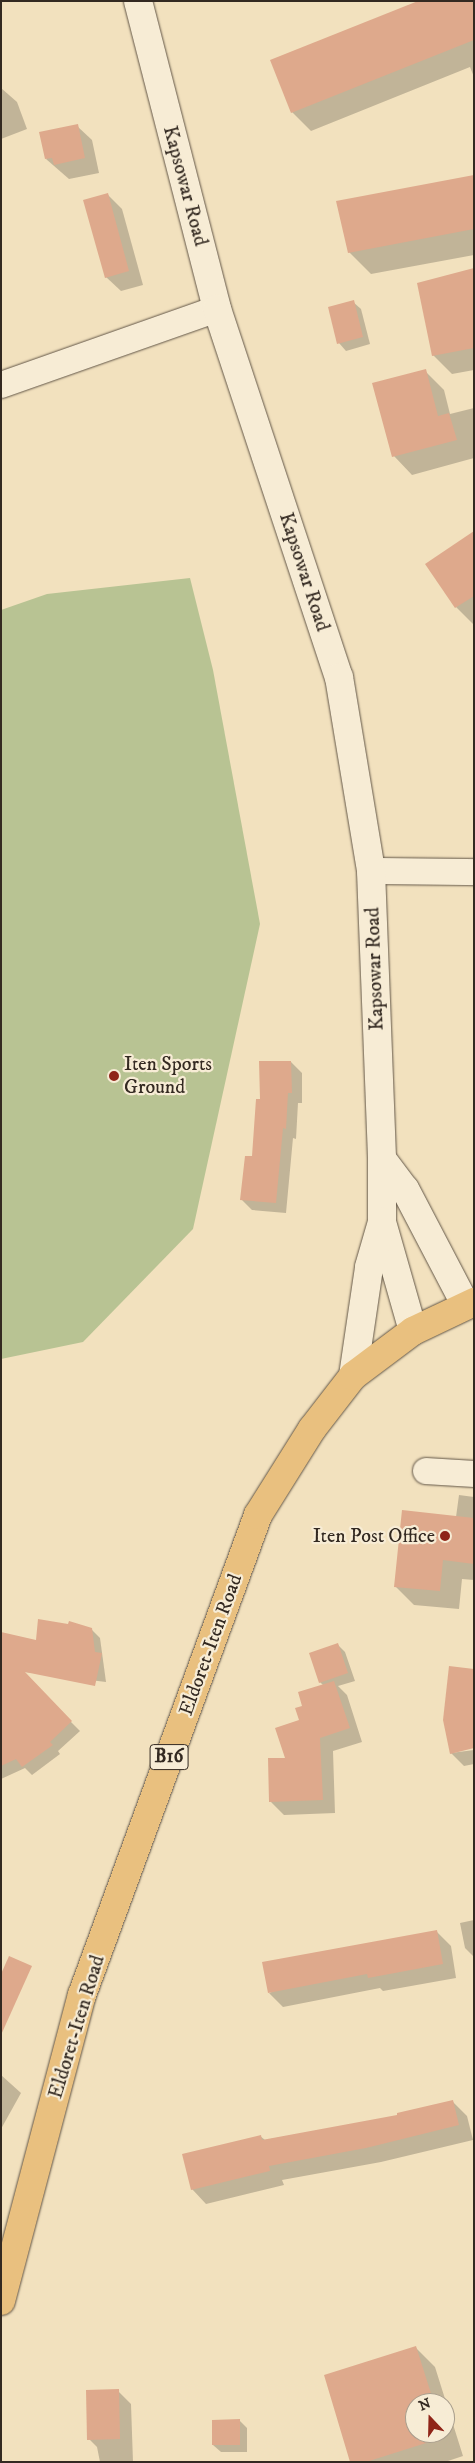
<!DOCTYPE html>
<html>
<head>
<meta charset="utf-8">
<style>
  body { margin:0 }
  #map { position:relative; width:475px; height:2463px; overflow:hidden; background:#f2e1be; font-family:"IM FELL DW Pica",serif }
  div>[style] { position:absolute }
  [style*='--x'] { left:calc(var(--x)*1px); top:calc(var(--y)*1px); width:calc(var(--w)*1px); rotate:calc(var(--a)*1deg) }
  .green>* { inset:0; background:#b8c393 }
  .shadow>* { inset:0; background:#0003 }
  .building>* { inset:0; background:#dea98c }
  .roads { filter:drop-shadow(0 0 1px #635748) drop-shadow(0 0 1px #635748) }
  .minor>* { height:26px; margin:-13px; padding:0 13px; transform-origin:13px; border-radius:13px; background:#f7ecd5 }
  .tertiary>* { height:28px; margin:-14px; padding:0 14px; transform-origin:14px; border-radius:14px; background:#f7ecd5 }
  .secondary>* { height:28px; margin:-14px; padding:0 14px; transform-origin:14px; border-radius:14px; background:#f7ecd5 }
  .primary>* { height:28px; margin:-14px; padding:0 14px; transform-origin:14px; border-radius:14px; background:#e9c07f }
  .dots>* { width:14px; height:14px; translate:-50% -50%; box-sizing:border-box; border:2px solid #f7ecd5; border-radius:50% }
  span { translate:-50% -50%; white-space:nowrap; text-align:center; line-height:1.15; -webkit-text-stroke:4.5px #f7ecd5; paint-order:stroke }
  .shield-label span { padding:1px 4px; background:#f7ecd5; border:1px solid; border-radius:4px; -webkit-text-stroke-width:0 }
  .shield-label { font-size:19px; color:#332921; font-weight:700 }
  .street-label { font-size:20px; color:#332921 }
  .poi-label { font-size:20px; color:#332921 }
  .left { translate:0 -50%; text-align:left }
  .right { translate:-100% -50%; text-align:right }
  .frame { position:absolute; inset:0; border:2px solid #332921; pointer-events:none }
  .north { position:absolute; left:405px; top:2393px; width:50px; height:50px; box-sizing:border-box; background:#f7ecd5; border:1px solid #a99e8d; border-radius:50%; rotate:339deg; font-size:14px; font-weight:700; line-height:20px; text-align:center; color:#332921 }
  .north::after { content:''; display:block; margin:auto; width:18px; height:22px; background:#8f2418; clip-path:polygon(50% 0,100% 100%,50% 72%,0 100%) }
</style>
</head>
<body>
<div id="map">
  <div class="green">
    <div style="clip-path:polygon(190px 578px,213px 670px,260px 924px,193px 1229px,83px 1342px,1px 1359px,1px 610px,47px 594px)"></div>
  </div>
  <div class="shadow">
    <div style="clip-path:polygon(474px 1px,474px 77px,470px 67px,311px 131px,292px 112px)"></div>
    <div style="clip-path:polygon(1px 88px,17px 102px,27px 129px,1px 139px)"></div>
    <div style="clip-path:polygon(77px 126px,92px 140px,99px 173px,69px 179px,46px 159px)"></div>
    <div style="clip-path:polygon(474px 176px,474px 255px,371px 274px,349px 252px)"></div>
    <div style="clip-path:polygon(107px 194px,122px 209px,143px 285px,121px 291px,106px 277px)"></div>
    <div style="clip-path:polygon(474px 269px,474px 370px,452px 374px,433px 355px)"></div>
    <div style="clip-path:polygon(353px 302px,361px 309px,370px 344px,346px 351px,339px 343px)"></div>
    <div style="clip-path:polygon(425px 371px,444px 390px,450px 414px,474px 408px,474px 458px,412px 475px,394px 456px)"></div>
    <div style="clip-path:polygon(474px 533px,474px 625px,456px 607px)"></div>
    <div style="clip-path:polygon(291px 1062px,302px 1073px,302px 1103px,298px 1103px,296px 1139px,293px 1138px,286px 1213px,252px 1210px,242px 1200px,253px 1158px,261px 1101px)"></div>
    <div style="clip-path:polygon(459px 1495px,474px 1497px,474px 1580px,462px 1579px,459px 1609px,414px 1605px,395px 1586px,456px 1517px)"></div>
    <div style="clip-path:polygon(91px 1629px,100px 1638px,106px 1682px,1px 1669px,37px 1641px)"></div>
    <div style="clip-path:polygon(337px 1644px,345px 1652px,355px 1681px,338px 1686px,347px 1695px,362px 1742px,333px 1751px,335px 1813px,284px 1815px,271px 1802px,304px 1707px,323px 1685px,320px 1682px)"></div>
    <div style="clip-path:polygon(40px 1691px,80px 1731px,58px 1751px,60px 1754px,32px 1775px,25px 1768px,1px 1779px,1px 1711px)"></div>
    <div style="clip-path:polygon(474px 1750px,474px 1764px,464px 1766px,451px 1753px)"></div>
    <div style="clip-path:polygon(474px 1920px,474px 1956px,473px 1956px,465px 1948px,460px 1923px)"></div>
    <div style="clip-path:polygon(436px 1931px,451px 1946px,456px 1978px,383px 1991px,380px 1988px,283px 2007px,269px 1993px)"></div>
    <div style="clip-path:polygon(1px 2075px,21px 2093px,1px 2129px)"></div>
    <div style="clip-path:polygon(453px 2102px,467px 2116px,473px 2140px,381px 2162px,282px 2180px,284px 2185px,206px 2204px,192px 2189px,260px 2136px,265px 2140px,399px 2116px)"></div>
    <div style="clip-path:polygon(evenodd,416px 2348px,435px 2367px,463px 2456px,445px 2462px,352px 2462px,416px 2348px,415px 2403px,445px 2403px,445px 2433px,415px 2433px,415px 2403px)"></div>
    <div style="clip-path:polygon(118px 2391px,131px 2404px,133px 2462px,100px 2462px,97px 2447px,89px 2439px)"></div>
    <div style="clip-path:polygon(239px 2420px,247px 2428px,247px 2452px,221px 2452px,213px 2445px)"></div>
  </div>
  <div class="building">
    <div style="clip-path:polygon(418px 1px,474px 1px,474px 40px,291px 113px,270px 60px)"></div>
    <div style="clip-path:polygon(78px 124px,85px 158px,54px 165px,52px 158px,45px 159px,39px 132px)"></div>
    <div style="clip-path:polygon(474px 175px,474px 229px,348px 253px,336px 201px)"></div>
    <div style="clip-path:polygon(108px 193px,129px 271px,105px 278px,83px 200px)"></div>
    <div style="clip-path:polygon(474px 268px,474px 348px,432px 356px,417px 283px)"></div>
    <div style="clip-path:polygon(354px 300px,363px 337px,337px 344px,328px 307px)"></div>
    <div style="clip-path:polygon(426px 369px,438px 416px,449px 413px,457px 440px,392px 457px,372px 383px)"></div>
    <div style="clip-path:polygon(474px 531px,474px 596px,455px 608px,425px 564px)"></div>
    <div style="clip-path:polygon(259px 1061px,291px 1061px,292px 1093px,288px 1093px,286px 1129px,283px 1128px,276px 1203px,240px 1200px,245px 1156px,252px 1156px,256px 1099px,260px 1099px)"></div>
    <div style="clip-path:polygon(402px 1510px,474px 1518px,474px 1564px,443px 1560px,440px 1591px,394px 1587px)"></div>
    <div style="clip-path:polygon(38px 1619px,68px 1624px,69px 1621px,92px 1628px,95px 1652px,102px 1653px,95px 1686px,25px 1672px,72px 1721px,50px 1742px,53px 1745px,22px 1767px,16px 1759px,1px 1766px,1px 1632px,36px 1640px)"></div>
    <div style="clip-path:polygon(338px 1643px,348px 1673px,319px 1683px,309px 1653px)"></div>
    <div style="clip-path:polygon(449px 1666px,474px 1669px,474px 1748px,450px 1754px,443px 1720px)"></div>
    <div style="clip-path:polygon(334px 1681px,350px 1728px,320px 1738px,323px 1800px,269px 1802px,268px 1758px,285px 1758px,275px 1728px,299px 1720px,295px 1708px,302px 1706px,298px 1692px)"></div>
    <div style="clip-path:polygon(437px 1930px,443px 1964px,368px 1978px,367px 1974px,268px 1993px,262px 1962px)"></div>
    <div style="clip-path:polygon(9px 1956px,32px 1966px,1px 2035px,1px 1974px)"></div>
    <div style="clip-path:polygon(453px 2100px,459px 2125px,366px 2148px,269px 2166px,270px 2171px,191px 2190px,182px 2154px,261px 2135px,262px 2140px,397px 2115px,397px 2113px)"></div>
    <div style="clip-path:polygon(416px 2346px,434px 2403px,415px 2403px,415px 2433px,443px 2433px,445px 2437px,366px 2462px,350px 2462px,324px 2375px)"></div>
    <div style="clip-path:polygon(119px 2389px,120px 2439px,87px 2440px,86px 2390px)"></div>
    <div style="clip-path:polygon(240px 2419px,240px 2445px,212px 2445px,212px 2420px)"></div>
  </div>
  <div class="roads">
    <div class="minor">
      <div style="--x:1;--y:385;--w:229;--a:-19.4"></div>
      <div style="--x:371;--y:871;--w:103;--a:0.6"></div>
      <div style="--x:426;--y:1471;--w:48;--a:3.6"></div>
    </div>
    <div class="tertiary">
      <div style="--x:382;--y:1159;--w:63;--a:90"></div>
      <div style="--x:382;--y:1222;--w:113;--a:74.1"></div>
      <div style="--x:382;--y:1159;--w:38;--a:53"></div>
      <div style="--x:405;--y:1189;--w:130;--a:62.4"></div>
    </div>
    <div class="secondary">
      <div style="--x:138;--y:1;--w:318;--a:75.6"></div>
      <div style="--x:217;--y:309;--w:388;--a:71.7"></div>
      <div style="--x:339;--y:677;--w:197;--a:80.6"></div>
      <div style="--x:371;--y:871;--w:288;--a:87.8"></div>
      <div style="--x:353;--y:1376;--w:110;--a:-81.6"></div>
      <div style="--x:369;--y:1267;--w:47;--a:-73.9"></div>
    </div>
    <div class="primary">
      <div style="--x:1;--y:2301;--w:317;--a:-75.2"></div>
      <div style="--x:82;--y:1995;--w:511;--a:-69.86"></div>
      <div style="--x:258;--y:1515;--w:102;--a:-57.9"></div>
      <div style="--x:312;--y:1429;--w:67;--a:-52.3"></div>
      <div style="--x:353;--y:1376;--w:75;--a:-36.9"></div>
      <div style="--x:413;--y:1331;--w:68;--a:-25.4"></div>
    </div>
  </div>
  <div class="dots">
    <div style="left:114px;top:1076px;background:#8f2418"></div>
    <div style="left:445px;top:1536px;background:#8f2418"></div>
  </div>
  <div class="shield-label">
    <span style="left:169px;top:1757px">B16</span>
  </div>
  <div class="street-label">
    <span style="left:185px;top:186px;rotate:75deg">Kapsowar Road</span>
    <span style="left:304px;top:572px;rotate:72deg">Kapsowar Road</span>
    <span style="left:375px;top:969px;rotate:-92deg">Kapsowar Road</span>
    <span style="left:211px;top:1645px;rotate:-70deg">Eldoret-Iten Road</span>
    <span style="left:77px;top:2027px;rotate:-73deg">Eldoret-Iten Road</span>
  </div>
  <div class="poi-label">
    <span class="left" style="left:124px;top:1076px">Iten Sports<br>Ground</span>
    <span class="right" style="left:435px;top:1536px">Iten Post Office</span>
  </div>
  <div class="frame"></div>
  <div class="north">N</div>
</div>
</body>
</html>
